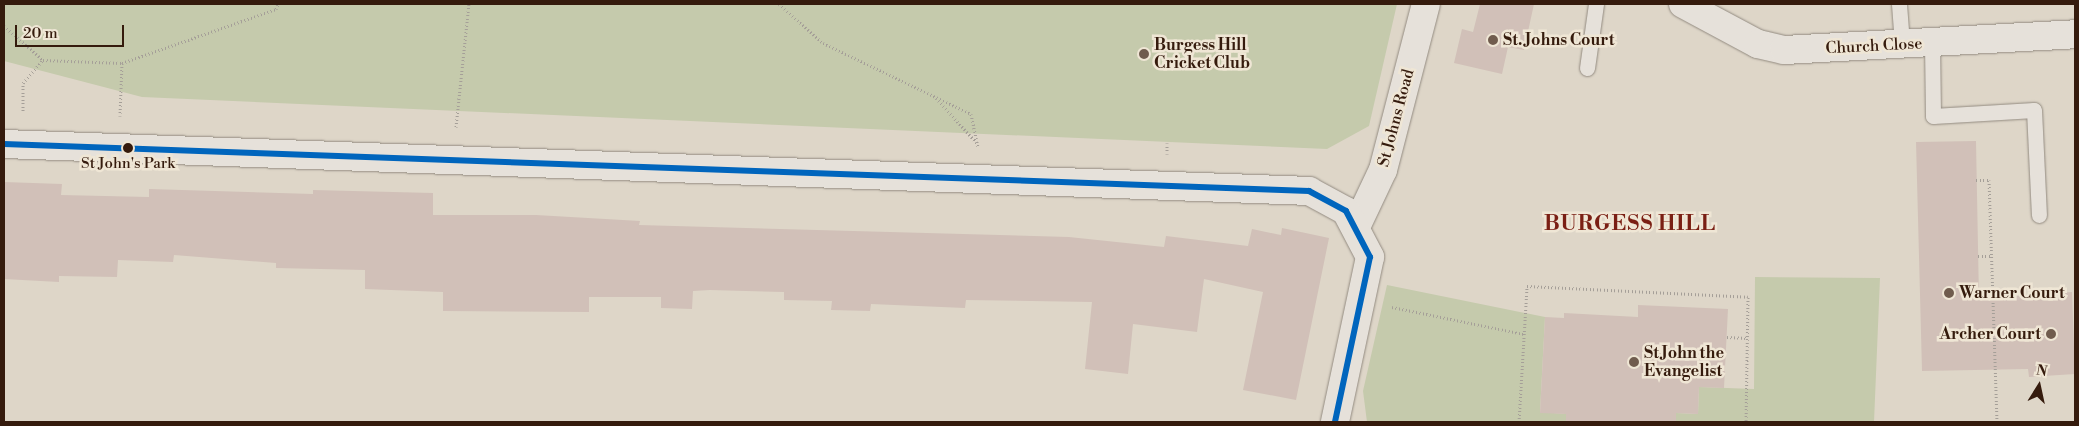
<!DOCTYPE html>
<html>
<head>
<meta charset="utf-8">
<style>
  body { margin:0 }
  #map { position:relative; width:2079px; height:426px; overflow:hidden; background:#ded6c8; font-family:"Libre Bodoni",serif }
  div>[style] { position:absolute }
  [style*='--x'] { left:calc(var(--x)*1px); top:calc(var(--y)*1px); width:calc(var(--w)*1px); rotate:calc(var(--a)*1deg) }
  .green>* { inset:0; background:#c5caac }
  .building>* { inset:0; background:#d1c0b8 }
  .path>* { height:3px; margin-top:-1.5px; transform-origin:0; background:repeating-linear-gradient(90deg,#a59f98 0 1px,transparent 0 3.5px) }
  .roads { filter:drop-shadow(0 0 1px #938b81) drop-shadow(0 0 1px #938b81) }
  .service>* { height:15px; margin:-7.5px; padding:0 7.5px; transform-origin:7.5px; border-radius:7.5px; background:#e6e1da }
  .minor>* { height:28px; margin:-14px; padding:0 14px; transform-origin:14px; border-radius:14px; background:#e6e1da }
  .tertiary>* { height:28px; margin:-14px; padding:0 14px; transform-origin:14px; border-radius:14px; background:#e6e1da }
  .bus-1>* { height:6px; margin:-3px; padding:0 3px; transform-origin:3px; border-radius:3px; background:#0065bd }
  .dots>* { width:14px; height:14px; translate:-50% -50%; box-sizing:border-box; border:2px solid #efe6d5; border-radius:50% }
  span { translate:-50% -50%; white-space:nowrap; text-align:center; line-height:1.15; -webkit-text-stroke:5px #efe6d5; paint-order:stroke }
  .bus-label { font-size:15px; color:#351b0d }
  .poi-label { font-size:16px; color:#351b0d; font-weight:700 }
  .left { translate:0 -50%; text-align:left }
  .right { translate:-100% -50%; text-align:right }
  .street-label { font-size:16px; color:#351b0d }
  .district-label { font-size:21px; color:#7a1f14; font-weight:700; letter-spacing:1px }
  .frame { position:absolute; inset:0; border:5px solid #351b0d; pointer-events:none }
  .north { position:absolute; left:2014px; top:361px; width:50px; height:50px; -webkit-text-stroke:4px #efe6d5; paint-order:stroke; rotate:10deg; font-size:14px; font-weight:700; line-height:20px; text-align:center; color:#351b0d }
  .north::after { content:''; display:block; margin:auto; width:18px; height:22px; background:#351b0d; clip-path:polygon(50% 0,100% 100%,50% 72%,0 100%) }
  .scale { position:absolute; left:15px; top:25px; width:109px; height:22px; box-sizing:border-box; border:2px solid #351b0d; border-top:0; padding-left:6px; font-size:15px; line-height:18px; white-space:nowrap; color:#351b0d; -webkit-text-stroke:4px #efe6d5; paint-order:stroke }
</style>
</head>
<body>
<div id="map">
  <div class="green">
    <div style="clip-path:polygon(4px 4px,1397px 4px,1369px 126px,1327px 149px,142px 97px,4px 61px)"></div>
    <div style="clip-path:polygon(1755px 277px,1880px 278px,1874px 422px,1676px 422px,1676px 413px,1698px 414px,1699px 387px,1754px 389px)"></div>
    <div style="clip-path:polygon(1387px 285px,1545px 317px,1540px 412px,1566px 414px,1566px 422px,1367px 422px,1363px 391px)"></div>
  </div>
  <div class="building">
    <div style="clip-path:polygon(1480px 4px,1534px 4px,1524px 50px,1508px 47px,1502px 74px,1454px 63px,1462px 29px,1473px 32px)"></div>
    <div style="clip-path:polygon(1976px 141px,1979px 299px,2072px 292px,2075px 374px,2029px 377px,2028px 369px,1922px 371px,1916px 142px)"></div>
    <div style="clip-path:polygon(4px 182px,62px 184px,61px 195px,149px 197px,149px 189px,313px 194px,313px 190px,433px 193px,433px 215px,536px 215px,640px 221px,639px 225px,1069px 237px,1164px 247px,1166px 236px,1248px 246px,1252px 229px,1281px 235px,1282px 228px,1329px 238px,1296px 400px,1243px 390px,1263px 292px,1204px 279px,1197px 332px,1133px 324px,1128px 374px,1085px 369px,1092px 302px,966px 300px,965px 308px,871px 304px,870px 311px,831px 310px,832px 301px,784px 300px,784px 292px,710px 290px,693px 291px,692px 309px,661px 308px,661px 297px,589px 297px,589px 312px,443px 311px,443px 292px,365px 289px,365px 270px,276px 268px,276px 263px,174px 255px,173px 262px,118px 260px,117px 277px,59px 276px,59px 282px,4px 279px)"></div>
    <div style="clip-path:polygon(1638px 305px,1728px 309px,1724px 388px,1699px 387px,1698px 414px,1676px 413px,1676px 422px,1566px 422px,1566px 414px,1540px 413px,1545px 317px,1564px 318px,1564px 313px,1638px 317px)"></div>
  </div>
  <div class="path">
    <div style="--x:779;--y:4;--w:59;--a:41.6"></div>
    <div style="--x:823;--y:43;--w:164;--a:25.6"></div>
    <div style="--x:971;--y:114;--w:33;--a:78"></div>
    <div style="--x:4;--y:26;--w:52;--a:41.1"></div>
    <div style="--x:122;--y:63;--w:163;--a:-19.3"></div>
    <div style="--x:276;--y:9;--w:5;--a:-68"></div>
    <div style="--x:936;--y:98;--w:61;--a:47.7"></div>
    <div style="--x:23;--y:111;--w:28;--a:-90"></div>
    <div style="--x:23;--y:83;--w:30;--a:-49"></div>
    <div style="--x:43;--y:60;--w:79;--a:2.2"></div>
    <div style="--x:122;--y:63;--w:53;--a:92.2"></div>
    <div style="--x:456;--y:127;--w:124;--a:-84"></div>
    <div style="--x:1167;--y:154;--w:11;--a:-90"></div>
    <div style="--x:1976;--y:180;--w:13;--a:0"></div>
    <div style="--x:1989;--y:180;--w:242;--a:88.1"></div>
    <div style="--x:1978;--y:256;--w:14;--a:0"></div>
    <div style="--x:1392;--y:307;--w:135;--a:11.6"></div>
    <div style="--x:1979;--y:330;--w:15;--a:0"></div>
    <div style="--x:1727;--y:337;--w:21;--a:3"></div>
    <div style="--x:1519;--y:422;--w:136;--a:-86.6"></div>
    <div style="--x:1527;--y:286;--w:221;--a:2.8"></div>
    <div style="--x:1748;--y:297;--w:125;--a:90.9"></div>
  </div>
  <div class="roads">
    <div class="service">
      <div style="--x:1899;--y:4;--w:40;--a:85.7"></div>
      <div style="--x:1932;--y:43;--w:73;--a:89.2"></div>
      <div style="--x:1933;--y:116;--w:101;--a:-3.4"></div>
      <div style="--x:2034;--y:110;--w:105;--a:87.3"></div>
      <div style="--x:1587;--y:68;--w:65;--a:-82"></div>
    </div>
    <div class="minor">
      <div style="--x:1683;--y:4;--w:85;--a:28.1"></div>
      <div style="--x:1758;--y:44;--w:27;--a:13"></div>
      <div style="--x:1784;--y:50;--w:291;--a:-3.1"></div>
      <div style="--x:1356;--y:227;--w:63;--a:-64.7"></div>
      <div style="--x:1383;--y:170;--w:171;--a:-75.5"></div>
    </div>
    <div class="tertiary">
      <div style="--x:4;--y:144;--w:1306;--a:2.06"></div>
      <div style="--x:1309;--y:191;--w:42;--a:28.4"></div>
      <div style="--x:1346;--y:211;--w:52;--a:62.4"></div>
      <div style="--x:1370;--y:257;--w:169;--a:102"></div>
    </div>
  </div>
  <div class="bus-1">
    <div style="--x:4;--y:144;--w:1306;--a:2.06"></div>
    <div style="--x:1309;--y:191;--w:42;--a:28.4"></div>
    <div style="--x:1346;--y:211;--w:52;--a:62.4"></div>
    <div style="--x:1370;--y:257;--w:169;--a:102"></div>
  </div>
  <div class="dots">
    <div style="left:1493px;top:40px;background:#705c4e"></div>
    <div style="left:1144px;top:54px;background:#705c4e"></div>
    <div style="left:128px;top:148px;background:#351b0d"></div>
    <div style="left:1949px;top:293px;background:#705c4e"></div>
    <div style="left:2051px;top:334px;background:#705c4e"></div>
    <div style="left:1634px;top:362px;background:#705c4e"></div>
  </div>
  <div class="bus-label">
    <span style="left:128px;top:164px">St John's Park</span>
  </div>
  <div class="poi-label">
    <span class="left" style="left:1503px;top:40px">St. Johns Court</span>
    <span class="left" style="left:1154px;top:54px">Burgess Hill<br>Cricket Club</span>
    <span class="left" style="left:1959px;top:293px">Warner Court</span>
    <span class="right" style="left:2041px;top:334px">Archer Court</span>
    <span class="left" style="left:1644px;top:362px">St John the<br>Evangelist</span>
  </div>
  <div class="street-label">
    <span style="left:1874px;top:46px;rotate:-3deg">Church Close</span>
    <span style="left:1396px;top:118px;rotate:-75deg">St Johns Road</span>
  </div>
  <div class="district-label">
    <span style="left:1630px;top:224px">BURGESS HILL</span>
  </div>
  <div class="frame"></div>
  <div class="north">N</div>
  <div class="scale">20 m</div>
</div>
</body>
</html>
